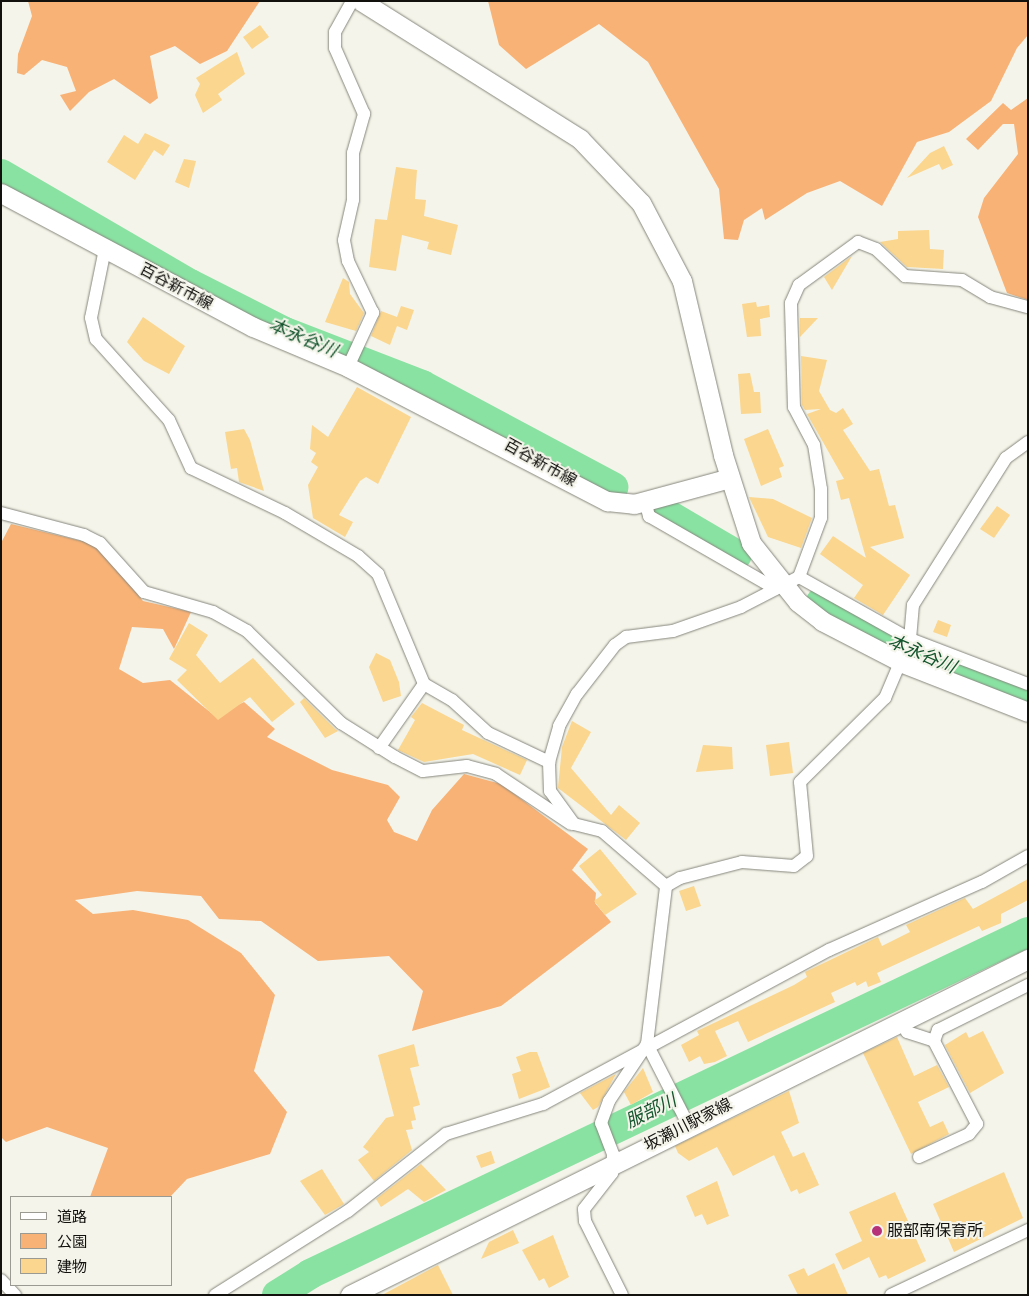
<!DOCTYPE html>
<html>
<head>
<meta charset="utf-8">
<style>
  body { margin:0 }
  #map { position:relative; width:1029px; height:1296px; overflow:hidden; background:#f4f4ea; font-family:"Zilla Slab","Noto Sans JP",serif }
  div>[style] { position:absolute }
  [style*='--x'] { left:calc(var(--x)*1px); top:calc(var(--y)*1px); width:calc(var(--w)*1px); rotate:calc(var(--a)*1deg) }
  .green>* { inset:0; background:#f8b276 }
  .river>* { height:30px; margin:-15px; padding:0 15px; transform-origin:15px; border-radius:15px; background:#89e2a2 }
  .building>* { inset:0; background:#fbd68e }
  .roads { filter:drop-shadow(0 0 1px #86867d) drop-shadow(0 0 1px #86867d) }
  .street>* { height:12px; margin:-6px; padding:0 6px; transform-origin:6px; border-radius:6px; background:#fff }
  .secondary>* { height:19px; margin:-9.5px; padding:0 9.5px; transform-origin:9.5px; border-radius:9.5px; background:#fff }
  .dots>* { width:14px; height:14px; translate:-50% -50%; box-sizing:border-box; border:2px solid #f4f4ea; border-radius:50% }
  span { translate:-50% -50%; white-space:nowrap; text-align:center; line-height:1.15; -webkit-text-stroke:4px #f4f4ea; paint-order:stroke }
  .street-label { font-size:16px; color:#12110e }
  .poi-label { font-size:16px; color:#12110e }
  .left { translate:0 -50%; text-align:left }
  .water-label { font-size:18px; color:#13542c; font-style:italic }
  .frame { position:absolute; inset:0; border:2px solid #12110e; pointer-events:none }
  .legend { position:absolute; left:10px; top:1196px; width:162px; height:90px; box-sizing:border-box; background:#f4f4ea; border:1px solid #9a9992; margin:0; padding:6px 9px; list-style:none; font-size:15px; color:#12110e }
  .legend li { display:flex; align-items:center; gap:10px; height:25px }
  .legend b { width:25px; border:1px solid #9a9992 }
</style>
</head>
<body>
<div id="map">
  <div class="green">
    <div style="clip-path:polygon(28px 1px,260px 1px,227px 51px,200px 64px,175px 46px,150px 56px,158px 98px,150px 104px,114px 79px,89px 92px,70px 111px,60px 95px,76px 91px,67px 67px,42px 60px,24px 75px,17px 73px,18px 54px,32px 16px)"></div>
    <div style="clip-path:polygon(488px 1px,1028px 1px,1028px 35px,1017px 48px,991px 101px,949px 132px,917px 142px,882px 206px,840px 181px,807px 193px,765px 220px,762px 208px,744px 220px,738px 240px,724px 239px,719px 189px,648px 62px,599px 24px,526px 69px,499px 45px)"></div>
    <div style="clip-path:polygon(1028px 98px,1028px 300px,1007px 293px,978px 217px,984px 198px,1018px 154px,1014px 124px,1003px 124px,978px 150px,966px 139px,1003px 103px,1011px 110px)"></div>
    <div style="clip-path:polygon(11px 524px,98px 545px,143px 601px,191px 612px,174px 649px,163px 629px,132px 627px,119px 669px,143px 683px,170px 680px,215px 716px,244px 702px,275px 729px,267px 737px,332px 770px,388px 785px,400px 797px,387px 820px,394px 832px,417px 841px,432px 810px,464px 774px,501px 784px,588px 849px,572px 870px,596px 893px,595px 903px,611px 922px,501px 1006px,412px 1031px,423px 991px,389px 956px,318px 961px,261px 921px,219px 919px,201px 896px,137px 891px,75px 900px,93px 914px,133px 910px,188px 920px,241px 953px,275px 995px,254px 1071px,287px 1112px,270px 1154px,187px 1179px,170px 1197px,90px 1197px,108px 1148px,47px 1127px,6px 1142px,1px 1137px,1px 543px)"></div>
  </div>
  <div class="river">
    <div style="--x:1;--y:174;--w:219;--a:30.2"></div>
    <div style="--x:190;--y:284;--w:106;--a:26.8"></div>
    <div style="--x:285;--y:332;--w:147;--a:21.1"></div>
    <div style="--x:422;--y:385;--w:217;--a:28.1"></div>
    <div style="--x:667;--y:514;--w:81;--a:30.4"></div>
    <div style="--x:821;--y:602;--w:84;--a:29.9"></div>
    <div style="--x:894;--y:644;--w:144;--a:21.2"></div>
    <div style="--x:277;--y:1295;--w:39;--a:-32"></div>
    <div style="--x:310;--y:1274;--w:795;--a:-25.47"></div>
  </div>
  <div class="building">
    <div style="clip-path:polygon(260px 25px,269px 37px,252px 49px,243px 37px)"></div>
    <div style="clip-path:polygon(237px 52px,245px 74px,218px 94px,222px 100px,203px 113px,195px 95px,200px 84px,196px 78px)"></div>
    <div style="clip-path:polygon(145px 133px,170px 145px,163px 156px,154px 150px,135px 180px,107px 162px,124px 135px,138px 144px)"></div>
    <div style="clip-path:polygon(944px 146px,953px 165px,942px 170px,939px 164px,907px 178px,930px 153px)"></div>
    <div style="clip-path:polygon(184px 159px,196px 161px,189px 188px,175px 182px)"></div>
    <div style="clip-path:polygon(396px 167px,417px 170px,415px 199px,426px 200px,424px 216px,458px 225px,451px 255px,427px 249px,429px 242px,402px 235px,396px 271px,369px 267px,375px 219px,387px 220px)"></div>
    <div style="clip-path:polygon(929px 230px,930px 249px,944px 250px,943px 269px,907px 267px,880px 242px,898px 239px,898px 231px)"></div>
    <div style="clip-path:polygon(852px 256px,832px 290px,824px 277px)"></div>
    <div style="clip-path:polygon(343px 278px,349px 282px,350px 294px,364px 313px,356px 331px,325px 322px)"></div>
    <div style="clip-path:polygon(756px 302px,757px 307px,769px 305px,770px 317px,760px 319px,761px 336px,747px 337px,742px 304px)"></div>
    <div style="clip-path:polygon(401px 306px,414px 310px,407px 330px,397px 326px,390px 345px,371px 336px,381px 311px,397px 317px)"></div>
    <div style="clip-path:polygon(143px 317px,185px 346px,169px 374px,144px 361px,127px 342px)"></div>
    <div style="clip-path:polygon(800px 318px,818px 318px,800px 337px)"></div>
    <div style="clip-path:polygon(801px 356px,827px 360px,819px 391px,830px 410px,836px 413px,843px 408px,853px 424px,843px 430px,870px 471px,879px 469px,889px 506px,895px 505px,904px 538px,870px 547px,910px 575px,883px 615px,854px 598px,863px 585px,820px 554px,833px 536px,866px 558px,849px 498px,841px 500px,836px 481px,844px 479px,807px 414px,821px 409px,805px 410px,802px 405px)"></div>
    <div style="clip-path:polygon(750px 373px,754px 392px,760px 392px,761px 413px,741px 414px,738px 374px)"></div>
    <div style="clip-path:polygon(357px 387px,411px 417px,378px 484px,366px 477px,360px 481px,339px 515px,353px 522px,345px 537px,313px 518px,308px 485px,318px 467px,311px 462px,316px 453px,310px 449px,312px 425px,328px 437px)"></div>
    <div style="clip-path:polygon(244px 429px,250px 440px,264px 491px,239px 482px,237px 468px,231px 469px,225px 432px)"></div>
    <div style="clip-path:polygon(768px 429px,784px 466px,779px 468px,782px 477px,761px 486px,744px 439px)"></div>
    <div style="clip-path:polygon(749px 497px,773px 499px,812px 518px,801px 548px,768px 537px)"></div>
    <div style="clip-path:polygon(997px 506px,1010px 515px,994px 538px,980px 529px)"></div>
    <div style="clip-path:polygon(938px 620px,951px 625px,947px 637px,933px 632px)"></div>
    <div style="clip-path:polygon(189px 623px,208px 635px,196px 655px,220px 683px,253px 658px,295px 704px,272px 722px,250px 697px,218px 720px,177px 680px,187px 670px,169px 659px)"></div>
    <div style="clip-path:polygon(376px 653px,390px 660px,399px 682px,401px 696px,383px 702px,369px 667px)"></div>
    <div style="clip-path:polygon(304px 698px,335px 729px,338px 731px,325px 738px,300px 702px)"></div>
    <div style="clip-path:polygon(422px 703px,464px 725px,462px 730px,527px 760px,520px 775px,473px 754px,424px 762px,398px 750px,415px 720px,411px 717px)"></div>
    <div style="clip-path:polygon(572px 721px,591px 732px,571px 768px,611px 815px,619px 805px,640px 823px,626px 840px,558px 788px,562px 747px)"></div>
    <div style="clip-path:polygon(789px 742px,793px 773px,770px 776px,766px 745px)"></div>
    <div style="clip-path:polygon(703px 745px,732px 747px,733px 769px,696px 772px)"></div>
    <div style="clip-path:polygon(600px 849px,637px 894px,605px 915px,594px 901px,602px 895px,579px 866px)"></div>
    <div style="clip-path:polygon(1028px 879px,1028px 900px,1001px 914px,1001px 923px,982px 931px,979px 926px,877px 973px,881px 982px,868px 987px,866px 981px,857px 986px,855px 982px,831px 993px,835px 1002px,748px 1042px,738px 1021px,715px 1031px,727px 1056px,715px 1062px,704px 1064px,700px 1056px,689px 1062px,681px 1045px,699px 1035px,697px 1031px,794px 985px,807px 977px,805px 972px,851px 950px,878px 937px,882px 946px,910px 932px,906px 925px,965px 898px,973px 909px)"></div>
    <div style="clip-path:polygon(694px 886px,701px 906px,686px 911px,679px 891px)"></div>
    <div style="clip-path:polygon(983px 1031px,1004px 1073px,970px 1093px,945px 1045px,966px 1032px,969px 1038px)"></div>
    <div style="clip-path:polygon(897px 1037px,914px 1076px,937px 1065px,949px 1087px,918px 1102px,930px 1127px,943px 1121px,949px 1134px,911px 1154px,863px 1053px)"></div>
    <div style="clip-path:polygon(414px 1044px,419px 1066px,410px 1068px,420px 1105px,413px 1107px,416px 1120px,411px 1121px,413px 1129px,406px 1130px,412px 1150px,374px 1181px,358px 1160px,369px 1152px,363px 1147px,386px 1118px,394px 1116px,378px 1055px)"></div>
    <div style="clip-path:polygon(530px 1052px,537px 1052px,550px 1087px,519px 1099px,512px 1074px,521px 1071px,516px 1057px)"></div>
    <div style="clip-path:polygon(643px 1068px,653px 1092px,631px 1105px,624px 1092px)"></div>
    <div style="clip-path:polygon(616px 1074px,598px 1107px,593px 1110px,580px 1093px)"></div>
    <div style="clip-path:polygon(789px 1091px,799px 1123px,781px 1132px,793px 1157px,804px 1152px,819px 1185px,799px 1194px,797px 1189px,791px 1192px,774px 1155px,733px 1176px,717px 1147px,689px 1161px,678px 1153px,675px 1146px)"></div>
    <div style="clip-path:polygon(491px 1151px,495px 1163px,481px 1168px,476px 1156px)"></div>
    <div style="clip-path:polygon(421px 1164px,446px 1190px,424px 1202px,408px 1189px,381px 1207px,376px 1199px)"></div>
    <div style="clip-path:polygon(322px 1169px,344px 1204px,325px 1215px,300px 1181px)"></div>
    <div style="clip-path:polygon(1004px 1172px,1023px 1218px,954px 1252px,933px 1204px)"></div>
    <div style="clip-path:polygon(717px 1181px,729px 1216px,707px 1225px,702px 1214px,695px 1217px,686px 1196px)"></div>
    <div style="clip-path:polygon(895px 1192px,926px 1261px,888px 1279px,886px 1275px,879px 1278px,869px 1257px,843px 1270px,835px 1254px,862px 1241px,849px 1212px)"></div>
    <div style="clip-path:polygon(513px 1230px,519px 1243px,481px 1259px,489px 1242px)"></div>
    <div style="clip-path:polygon(553px 1235px,569px 1277px,549px 1288px,544px 1278px,539px 1281px,522px 1250px)"></div>
    <div style="clip-path:polygon(834px 1263px,848px 1295px,798px 1295px,788px 1275px,804px 1268px,808px 1276px)"></div>
    <div style="clip-path:polygon(438px 1265px,453px 1295px,382px 1295px)"></div>
  </div>
  <div class="roads">
    <div class="street">
      <div style="--x:105;--y:249;--w:70;--a:101.5"></div>
      <div style="--x:91;--y:318;--w:22;--a:77"></div>
      <div style="--x:96;--y:339;--w:109;--a:48"></div>
      <div style="--x:169;--y:420;--w:53;--a:65.4"></div>
      <div style="--x:191;--y:468;--w:104;--a:25.6"></div>
      <div style="--x:285;--y:513;--w:85;--a:30.5"></div>
      <div style="--x:358;--y:556;--w:27;--a:42"></div>
      <div style="--x:378;--y:574;--w:119;--a:67.3"></div>
      <div style="--x:424;--y:684;--w:32;--a:30"></div>
      <div style="--x:452;--y:700;--w:49;--a:42.5"></div>
      <div style="--x:488;--y:733;--w:68;--a:25.4"></div>
      <div style="--x:348;--y:367;--w:60;--a:-65.2"></div>
      <div style="--x:373;--y:313;--w:58;--a:-115.7"></div>
      <div style="--x:348;--y:261;--w:21;--a:-101"></div>
      <div style="--x:344;--y:240;--w:41;--a:-77.3"></div>
      <div style="--x:353;--y:200;--w:47;--a:-90"></div>
      <div style="--x:353;--y:153;--w:41;--a:-74.2"></div>
      <div style="--x:364;--y:114;--w:72;--a:-113.7"></div>
      <div style="--x:335;--y:48;--w:16;--a:-90"></div>
      <div style="--x:335;--y:32;--w:35;--a:-61"></div>
      <div style="--x:645;--y:501;--w:16;--a:75"></div>
      <div style="--x:649;--y:516;--w:146;--a:29.9"></div>
      <div style="--x:1;--y:513;--w:86;--a:14.8"></div>
      <div style="--x:84;--y:535;--w:18;--a:27"></div>
      <div style="--x:100;--y:543;--w:66;--a:48.1"></div>
      <div style="--x:144;--y:592;--w:72;--a:16.2"></div>
      <div style="--x:213;--y:612;--w:39;--a:29"></div>
      <div style="--x:247;--y:631;--w:132;--a:44.4"></div>
      <div style="--x:341;--y:723;--w:64;--a:32.2"></div>
      <div style="--x:395;--y:757;--w:31;--a:27"></div>
      <div style="--x:423;--y:771;--w:44;--a:-6.5"></div>
      <div style="--x:467;--y:766;--w:30;--a:15"></div>
      <div style="--x:496;--y:774;--w:90;--a:33.7"></div>
      <div style="--x:799;--y:577;--w:127;--a:29.2"></div>
      <div style="--x:910;--y:639;--w:126;--a:20.9"></div>
      <div style="--x:379;--y:748;--w:78;--a:-54.9"></div>
      <div style="--x:666;--y:886;--w:84;--a:-139.3"></div>
      <div style="--x:602;--y:831;--w:29;--a:-166"></div>
      <div style="--x:574;--y:824;--w:41;--a:-126"></div>
      <div style="--x:550;--y:791;--w:29;--a:-92"></div>
      <div style="--x:549;--y:762;--w:37;--a:-74"></div>
      <div style="--x:559;--y:726;--w:37;--a:-61"></div>
      <div style="--x:577;--y:694;--w:62;--a:-52.2"></div>
      <div style="--x:615;--y:645;--w:14;--a:-36"></div>
      <div style="--x:626;--y:637;--w:47;--a:-7.3"></div>
      <div style="--x:673;--y:631;--w:72;--a:-19.4"></div>
      <div style="--x:741;--y:607;--w:65;--a:-27.3"></div>
      <div style="--x:799;--y:577;--w:63;--a:-69.6"></div>
      <div style="--x:821;--y:518;--w:29;--a:-90"></div>
      <div style="--x:821;--y:489;--w:45;--a:-99"></div>
      <div style="--x:814;--y:445;--w:43;--a:-117.8"></div>
      <div style="--x:794;--y:407;--w:104;--a:-91.7"></div>
      <div style="--x:791;--y:303;--w:20;--a:-66"></div>
      <div style="--x:799;--y:285;--w:73;--a:-36.1"></div>
      <div style="--x:858;--y:242;--w:19;--a:21"></div>
      <div style="--x:876;--y:249;--w:40;--a:43"></div>
      <div style="--x:905;--y:276;--w:57;--a:4"></div>
      <div style="--x:962;--y:280;--w:33;--a:31"></div>
      <div style="--x:990;--y:297;--w:39;--a:15"></div>
      <div style="--x:902;--y:1020;--w:13;--a:67"></div>
      <div style="--x:907;--y:1032;--w:28;--a:18"></div>
      <div style="--x:647;--y:1044;--w:90;--a:62.9"></div>
      <div style="--x:919;--y:1157;--w:55;--a:-24.7"></div>
      <div style="--x:969;--y:1134;--w:13;--a:-51"></div>
      <div style="--x:977;--y:1124;--w:93;--a:-117.4"></div>
      <div style="--x:934;--y:1041;--w:12;--a:-70"></div>
      <div style="--x:938;--y:1030;--w:101;--a:-26.6"></div>
      <div style="--x:1;--y:1280;--w:21;--a:47"></div>
      <div style="--x:215;--y:1295;--w:157;--a:-32.3"></div>
      <div style="--x:348;--y:1211;--w:125;--a:-38.2"></div>
      <div style="--x:446;--y:1134;--w:102;--a:-17.2"></div>
      <div style="--x:543;--y:1104;--w:325;--a:-28.3"></div>
      <div style="--x:829;--y:950;--w:167;--a:-24"></div>
      <div style="--x:982;--y:882;--w:53;--a:-29.5"></div>
      <div style="--x:622;--y:1295;--w:83;--a:-116.6"></div>
      <div style="--x:585;--y:1221;--w:12;--a:-95"></div>
      <div style="--x:584;--y:1209;--w:46;--a:-52.1"></div>
      <div style="--x:612;--y:1173;--w:19;--a:-87"></div>
      <div style="--x:613;--y:1154;--w:33;--a:-111"></div>
      <div style="--x:601;--y:1123;--w:23;--a:-70"></div>
      <div style="--x:609;--y:1101;--w:69;--a:-56.3"></div>
      <div style="--x:647;--y:1044;--w:159;--a:-83.1"></div>
      <div style="--x:666;--y:886;--w:16;--a:-30"></div>
      <div style="--x:680;--y:878;--w:64;--a:-14.5"></div>
      <div style="--x:742;--y:862;--w:52;--a:4.4"></div>
      <div style="--x:794;--y:866;--w:16;--a:-38"></div>
      <div style="--x:807;--y:856;--w:74;--a:-95.4"></div>
      <div style="--x:800;--y:782;--w:120;--a:-44.7"></div>
      <div style="--x:885;--y:698;--w:64;--a:-67"></div>
      <div style="--x:910;--y:639;--w:34;--a:-85"></div>
      <div style="--x:913;--y:605;--w:174;--a:-57.7"></div>
      <div style="--x:1006;--y:458;--w:27;--a:-36"></div>
      <div style="--x:891;--y:1295;--w:152;--a:-25.4"></div>
    </div>
    <div class="secondary">
      <div style="--x:361;--y:1;--w:259;--a:32.2"></div>
      <div style="--x:580;--y:139;--w:88;--a:46.4"></div>
      <div style="--x:641;--y:203;--w:88;--a:62.3"></div>
      <div style="--x:682;--y:281;--w:179;--a:76.7"></div>
      <div style="--x:723;--y:455;--w:92;--a:72.3"></div>
      <div style="--x:751;--y:543;--w:75;--a:51.5"></div>
      <div style="--x:798;--y:602;--w:31;--a:38"></div>
      <div style="--x:822;--y:621;--w:91;--a:27.4"></div>
      <div style="--x:903;--y:663;--w:134;--a:21.4"></div>
      <div style="--x:1;--y:193;--w:285;--a:28"></div>
      <div style="--x:253;--y:327;--w:103;--a:22.8"></div>
      <div style="--x:348;--y:367;--w:292;--a:27.4"></div>
      <div style="--x:607;--y:501;--w:27;--a:6"></div>
      <div style="--x:634;--y:504;--w:99;--a:-15.2"></div>
      <div style="--x:350;--y:1295;--w:757;--a:-26.36"></div>
    </div>
  </div>
  <div class="dots">
    <div style="left:877px;top:1231px;background:#b73379"></div>
  </div>
  <div class="street-label">
    <span style="left:176px;top:287px;rotate:28deg">百谷新市線</span>
    <span style="left:540px;top:463px;rotate:29deg">百谷新市線</span>
    <span style="left:688px;top:1125px;rotate:-27deg">坂瀬川駅家線</span>
  </div>
  <div class="poi-label">
    <span class="left" style="left:887px;top:1231px">服部南保育所</span>
  </div>
  <div class="water-label">
    <span style="left:303px;top:338px;rotate:23deg">本永谷川</span>
    <span style="left:922px;top:654px;rotate:23deg">本永谷川</span>
    <span style="left:651px;top:1111px;rotate:-26deg">服部川</span>
  </div>
  <div class="frame"></div>
  <ul class="legend">
  <li><b style="height:6px;background:#fff"></b>道路</li>
  <li><b style="height:14px;background:#f8b276"></b>公園</li>
  <li><b style="height:14px;background:#fbd68e"></b>建物</li>
  </ul>
</div>
</body>
</html>
